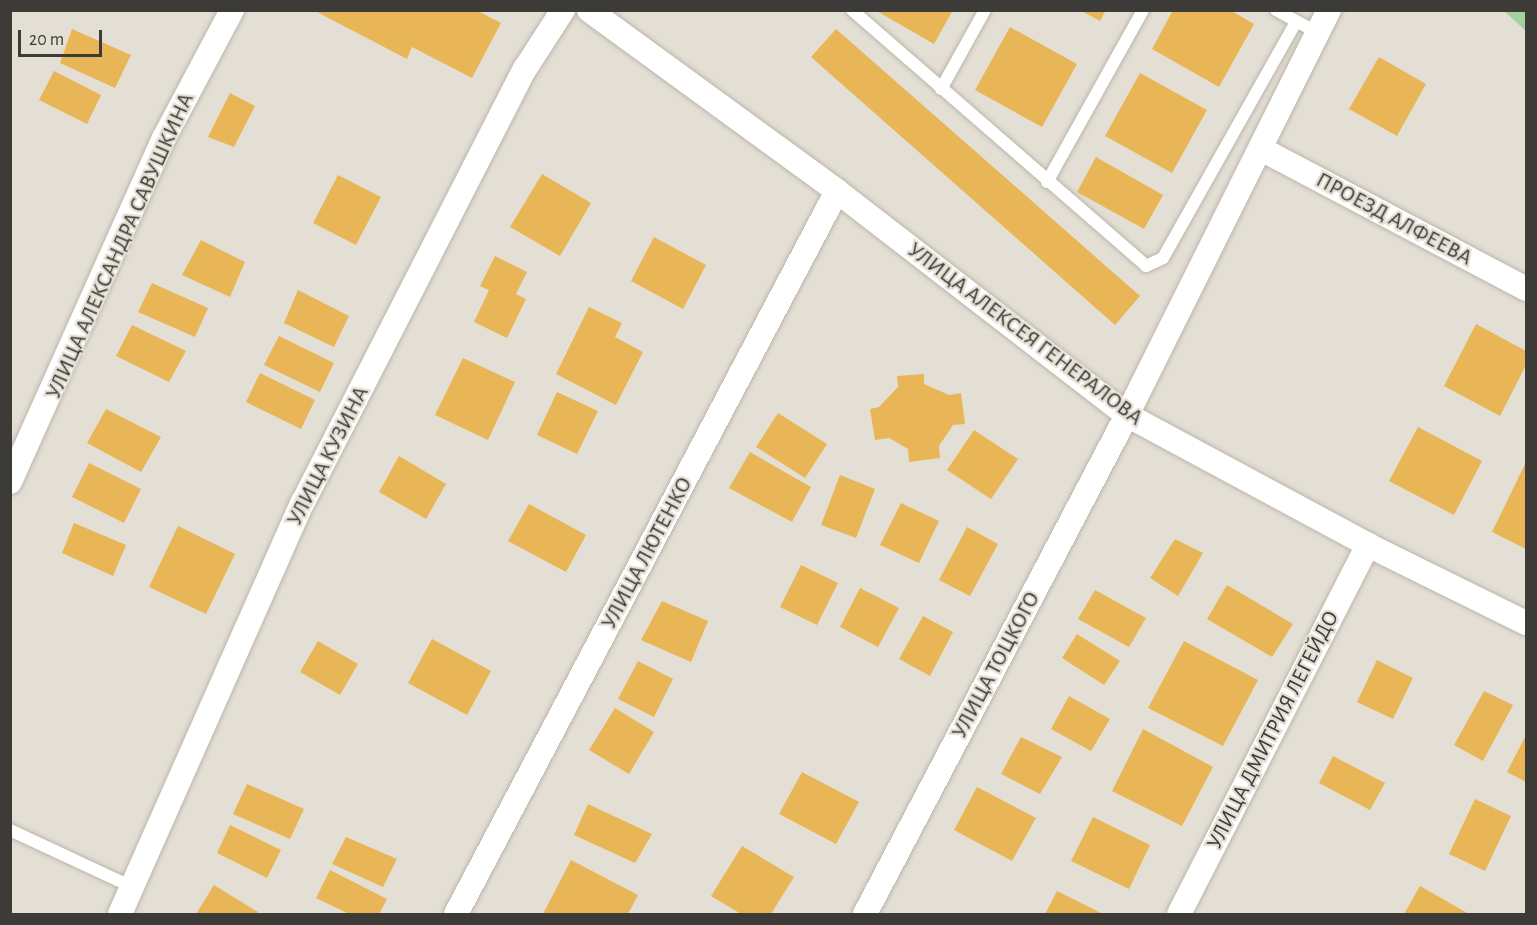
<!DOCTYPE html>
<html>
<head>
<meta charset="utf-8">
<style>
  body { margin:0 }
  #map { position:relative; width:1537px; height:925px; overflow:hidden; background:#e4dfd4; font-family:"Alegreya Sans",sans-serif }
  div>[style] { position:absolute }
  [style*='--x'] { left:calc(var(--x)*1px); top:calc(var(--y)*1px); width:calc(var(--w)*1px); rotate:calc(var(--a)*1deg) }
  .green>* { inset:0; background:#a2d19e }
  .building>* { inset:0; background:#e8b656 }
  .roads { filter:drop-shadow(0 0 2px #bbb5ab) drop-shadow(0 0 2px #bbb5ab) }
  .lane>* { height:12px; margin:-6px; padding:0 6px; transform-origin:6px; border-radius:6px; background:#fff }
  .street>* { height:24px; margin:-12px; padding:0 12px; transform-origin:12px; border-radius:12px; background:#fff }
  span { translate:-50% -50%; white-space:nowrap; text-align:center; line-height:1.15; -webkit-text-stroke:4.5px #e4dfd4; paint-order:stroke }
  .street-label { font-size:22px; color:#3d3b37 }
  .frame { position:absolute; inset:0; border:12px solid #3d3b37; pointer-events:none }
  .scale { position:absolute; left:18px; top:30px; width:84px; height:27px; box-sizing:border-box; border:3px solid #3d3b37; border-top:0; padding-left:8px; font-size:18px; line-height:21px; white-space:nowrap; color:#3d3b37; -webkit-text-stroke:4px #e4dfd4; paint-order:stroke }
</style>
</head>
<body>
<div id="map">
  <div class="green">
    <div style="clip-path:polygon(1504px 11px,1526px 11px,1526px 31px)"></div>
  </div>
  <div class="building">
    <div style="clip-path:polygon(313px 10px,476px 10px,501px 23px,472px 78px,412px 47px,407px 59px)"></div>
    <div style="clip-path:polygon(875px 10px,953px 10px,934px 44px)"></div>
    <div style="clip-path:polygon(1080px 10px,1106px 10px,1100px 21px)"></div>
    <div style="clip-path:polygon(1173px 10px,1230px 10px,1254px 24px,1219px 87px,1152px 49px)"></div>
    <div style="clip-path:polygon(1010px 27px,1077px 64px,1042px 127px,975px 90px)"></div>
    <div style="clip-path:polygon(72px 29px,131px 55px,115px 88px,60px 63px)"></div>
    <div style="clip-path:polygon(836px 29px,1140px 296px,1115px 325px,811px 57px)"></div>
    <div style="clip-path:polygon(1379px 57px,1426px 84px,1397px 136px,1349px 109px)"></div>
    <div style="clip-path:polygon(54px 71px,101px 95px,87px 124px,39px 100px)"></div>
    <div style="clip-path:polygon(1140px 73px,1207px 110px,1172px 173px,1105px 136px)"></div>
    <div style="clip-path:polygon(230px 93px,255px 106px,234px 147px,208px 137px)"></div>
    <div style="clip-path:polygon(1096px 157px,1163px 195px,1144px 229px,1077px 192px)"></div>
    <div style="clip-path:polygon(542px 174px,591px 203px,560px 256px,510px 227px)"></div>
    <div style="clip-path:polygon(338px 175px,381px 197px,356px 245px,313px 223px)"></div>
    <div style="clip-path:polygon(654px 237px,706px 265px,683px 309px,631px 281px)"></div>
    <div style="clip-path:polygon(201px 240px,245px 262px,230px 297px,182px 275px)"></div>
    <div style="clip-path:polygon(495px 256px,527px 272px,516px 294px,526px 299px,507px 338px,474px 322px,489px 290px,480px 286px)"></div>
    <div style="clip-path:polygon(152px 283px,208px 308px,195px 337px,138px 312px)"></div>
    <div style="clip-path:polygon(298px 290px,349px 316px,334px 347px,284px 323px)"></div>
    <div style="clip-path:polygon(589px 307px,622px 323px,615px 337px,643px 352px,616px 405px,556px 374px)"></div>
    <div style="clip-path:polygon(1476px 324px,1526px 351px,1526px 365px,1500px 416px,1444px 386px)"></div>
    <div style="clip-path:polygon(132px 325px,186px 351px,169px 382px,116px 356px)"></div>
    <div style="clip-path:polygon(279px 336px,334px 363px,320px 392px,264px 365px)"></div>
    <div style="clip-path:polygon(463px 358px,515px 382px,488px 440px,435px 415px)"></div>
    <div style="clip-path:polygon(260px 373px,315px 400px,301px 429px,246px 402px)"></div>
    <div style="clip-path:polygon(924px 374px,924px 384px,949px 395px,961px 393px,965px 424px,953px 425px,939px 446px,940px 458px,909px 462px,908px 449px,889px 438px,875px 440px,870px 409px,879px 407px,898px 387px,897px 376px)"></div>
    <div style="clip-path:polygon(557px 392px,598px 411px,577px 454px,537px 435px)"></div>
    <div style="clip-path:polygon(106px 409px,161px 437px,141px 472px,87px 443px)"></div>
    <div style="clip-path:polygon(778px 413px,827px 444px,805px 478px,756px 447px)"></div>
    <div style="clip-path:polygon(1418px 427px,1482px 461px,1454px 515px,1389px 481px)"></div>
    <div style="clip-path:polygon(974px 430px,1018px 459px,991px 499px,947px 470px)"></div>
    <div style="clip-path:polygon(750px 452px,811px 487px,792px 522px,729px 488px)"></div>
    <div style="clip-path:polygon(399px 456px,446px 484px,426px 519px,379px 492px)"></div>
    <div style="clip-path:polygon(1526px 462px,1526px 549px,1492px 532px)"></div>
    <div style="clip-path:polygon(89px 463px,141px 489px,124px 523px,72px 497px)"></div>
    <div style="clip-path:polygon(840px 475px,875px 489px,856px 538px,821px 525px)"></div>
    <div style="clip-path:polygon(901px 503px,939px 521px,919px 563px,880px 545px)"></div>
    <div style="clip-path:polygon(529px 504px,586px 535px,566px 572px,508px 541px)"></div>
    <div style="clip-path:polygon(74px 523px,126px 545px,113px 576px,62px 553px)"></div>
    <div style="clip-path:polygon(178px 526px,235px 554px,206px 614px,149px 587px)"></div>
    <div style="clip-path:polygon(967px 527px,998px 544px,970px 596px,939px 580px)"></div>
    <div style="clip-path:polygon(1175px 539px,1203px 553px,1178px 596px,1150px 578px)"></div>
    <div style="clip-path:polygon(801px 565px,838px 583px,817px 625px,780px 607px)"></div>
    <div style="clip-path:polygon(1227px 585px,1293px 624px,1272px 657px,1207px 619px)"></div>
    <div style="clip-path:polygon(860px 588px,899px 608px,878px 647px,840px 627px)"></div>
    <div style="clip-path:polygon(1095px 590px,1146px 618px,1129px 647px,1078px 619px)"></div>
    <div style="clip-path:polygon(662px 601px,708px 621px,691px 662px,641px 640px)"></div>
    <div style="clip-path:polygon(923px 616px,953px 632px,930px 676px,899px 659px)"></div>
    <div style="clip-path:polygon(1077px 634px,1120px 661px,1104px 685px,1062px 658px)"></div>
    <div style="clip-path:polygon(432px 639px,491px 671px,467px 715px,408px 683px)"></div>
    <div style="clip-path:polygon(318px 641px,358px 664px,340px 695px,300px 672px)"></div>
    <div style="clip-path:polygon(1184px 641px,1258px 680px,1223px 746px,1148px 708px)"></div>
    <div style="clip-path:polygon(1377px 660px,1413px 678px,1393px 719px,1357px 702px)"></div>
    <div style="clip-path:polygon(638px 661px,673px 679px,654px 717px,618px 699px)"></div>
    <div style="clip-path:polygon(1484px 691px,1513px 705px,1483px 761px,1454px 745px)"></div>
    <div style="clip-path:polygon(1069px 696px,1110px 719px,1091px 751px,1051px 729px)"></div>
    <div style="clip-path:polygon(615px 708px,654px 732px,629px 774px,589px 750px)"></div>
    <div style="clip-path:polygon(1143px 729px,1213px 767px,1182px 826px,1112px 791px)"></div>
    <div style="clip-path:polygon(1526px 735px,1526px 782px,1507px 772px)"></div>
    <div style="clip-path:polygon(1021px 737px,1062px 757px,1040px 794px,1001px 774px)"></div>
    <div style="clip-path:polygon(1333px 756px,1385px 783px,1370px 810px,1319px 783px)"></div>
    <div style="clip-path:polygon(802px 772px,859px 802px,836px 844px,779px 814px)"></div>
    <div style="clip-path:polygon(247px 784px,304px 809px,290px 839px,233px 814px)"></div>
    <div style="clip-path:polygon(977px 787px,1036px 818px,1012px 861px,954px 830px)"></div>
    <div style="clip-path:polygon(1475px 799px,1511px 816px,1485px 871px,1449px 854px)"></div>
    <div style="clip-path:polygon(588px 804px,652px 834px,635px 863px,574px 835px)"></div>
    <div style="clip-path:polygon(1093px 817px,1150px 845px,1129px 889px,1071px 861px)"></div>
    <div style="clip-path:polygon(230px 825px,281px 850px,267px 878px,217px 853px)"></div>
    <div style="clip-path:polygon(346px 837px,397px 859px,383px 887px,332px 864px)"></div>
    <div style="clip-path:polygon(742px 846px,794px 877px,771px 914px,741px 914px,711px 896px)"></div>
    <div style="clip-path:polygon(571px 860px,638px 895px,628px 914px,543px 914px)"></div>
    <div style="clip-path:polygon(330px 870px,387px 899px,379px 914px,349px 914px,316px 898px)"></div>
    <div style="clip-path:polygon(214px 885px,258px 912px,257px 914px,196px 914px)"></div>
    <div style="clip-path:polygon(1420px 886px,1469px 914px,1404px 914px)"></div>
    <div style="clip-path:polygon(1057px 891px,1103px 914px,1045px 914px)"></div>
  </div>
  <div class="roads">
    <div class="lane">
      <div style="--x:852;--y:10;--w:390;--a:41"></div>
      <div style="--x:1146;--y:266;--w:19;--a:-25"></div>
      <div style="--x:1163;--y:258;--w:271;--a:-60.6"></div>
      <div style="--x:1276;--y:10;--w:48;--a:28.7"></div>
      <div style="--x:941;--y:89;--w:90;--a:-60.9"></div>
      <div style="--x:1047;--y:182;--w:197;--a:-60.8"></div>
      <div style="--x:10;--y:830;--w:135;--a:25"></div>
    </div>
    <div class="street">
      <div style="--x:589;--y:10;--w:307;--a:36.1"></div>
      <div style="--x:837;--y:191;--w:366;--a:37.7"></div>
      <div style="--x:1127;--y:415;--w:274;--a:28.3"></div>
      <div style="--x:1368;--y:545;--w:176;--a:26.3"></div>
      <div style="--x:1261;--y:149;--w:300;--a:27.8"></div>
      <div style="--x:10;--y:482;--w:377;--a:-65.9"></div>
      <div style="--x:164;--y:138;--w:145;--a:-62"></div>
      <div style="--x:120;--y:914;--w:451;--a:-66.1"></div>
      <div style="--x:303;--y:502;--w:487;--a:-62.9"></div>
      <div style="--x:525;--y:69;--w:70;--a:-57.2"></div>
      <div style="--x:456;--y:914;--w:817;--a:-62.21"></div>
      <div style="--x:865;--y:914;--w:564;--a:-62.3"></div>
      <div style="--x:1127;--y:415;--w:453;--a:-63.5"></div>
      <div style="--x:1179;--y:914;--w:415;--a:-62.9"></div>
    </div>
  </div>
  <div class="street-label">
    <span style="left:1394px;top:219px;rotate:28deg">ПРОЕЗД АЛФЕЕВА</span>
    <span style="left:120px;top:246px;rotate:-66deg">УЛИЦА АЛЕКСАНДРА САВУШКИНА</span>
    <span style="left:1025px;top:334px;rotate:37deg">УЛИЦА АЛЕКСЕЯ ГЕНЕРАЛОВА</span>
    <span style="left:328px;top:456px;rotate:-63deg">УЛИЦА КУЗИНА</span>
    <span style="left:647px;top:553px;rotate:-62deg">УЛИЦА ЛЮТЕНКО</span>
    <span style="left:996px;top:665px;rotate:-62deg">УЛИЦА ТОЦКОГО</span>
    <span style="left:1273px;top:730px;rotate:-63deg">УЛИЦА ДМИТРИЯ ЛЕГЕЙДО</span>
  </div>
  <div class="frame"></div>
  <div class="scale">20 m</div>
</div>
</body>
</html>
